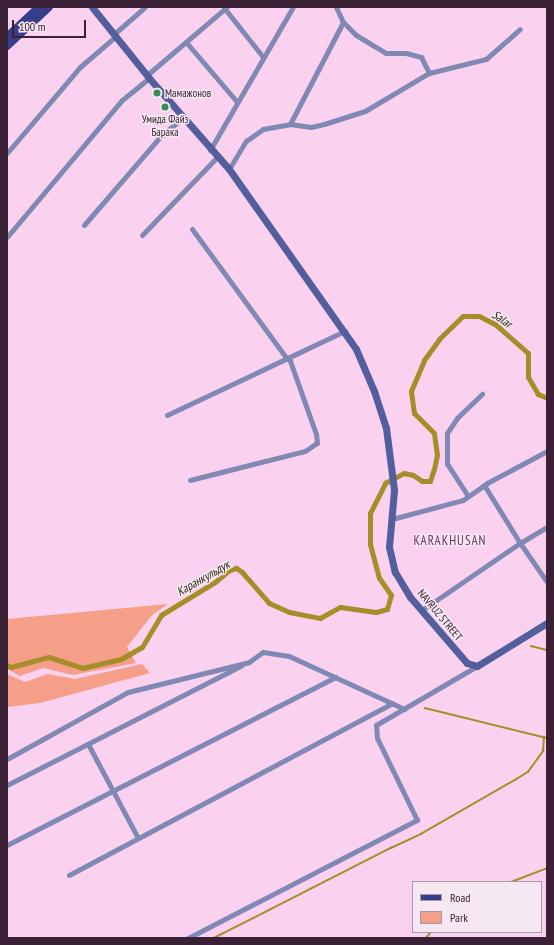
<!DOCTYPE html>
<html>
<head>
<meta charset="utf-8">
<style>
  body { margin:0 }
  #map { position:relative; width:554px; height:945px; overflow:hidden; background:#fbd1f0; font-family:"PT Sans Narrow",sans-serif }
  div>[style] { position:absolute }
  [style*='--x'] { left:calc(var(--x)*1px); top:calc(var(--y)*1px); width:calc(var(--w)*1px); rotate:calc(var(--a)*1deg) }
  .green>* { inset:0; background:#f59f89 }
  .stream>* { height:1.5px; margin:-0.75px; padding:0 0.75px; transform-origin:0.75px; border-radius:0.75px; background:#a58d28 }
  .canal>* { height:5px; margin:-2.5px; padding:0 2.5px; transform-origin:2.5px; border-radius:2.5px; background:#a58d28 }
  .street>* { height:5px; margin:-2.5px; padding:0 2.5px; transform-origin:2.5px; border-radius:2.5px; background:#7f89b4 }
  .secondary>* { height:7px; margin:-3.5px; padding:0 3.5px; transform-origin:3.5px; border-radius:3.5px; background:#535e9c }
  .primary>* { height:8px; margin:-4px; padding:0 4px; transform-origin:4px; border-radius:4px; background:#363d8a }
  .dots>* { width:11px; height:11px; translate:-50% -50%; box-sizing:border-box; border:2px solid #f6e8f2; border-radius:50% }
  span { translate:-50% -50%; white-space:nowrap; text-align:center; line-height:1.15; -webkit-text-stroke:3px #f6e8f2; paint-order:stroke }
  .poi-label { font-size:11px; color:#3b2136 }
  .left { translate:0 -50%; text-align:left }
  .street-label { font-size:11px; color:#3b2136 }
  .water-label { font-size:12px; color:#312b16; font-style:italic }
  .quarter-label { font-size:13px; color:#6a3260; letter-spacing:1px }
  .frame { position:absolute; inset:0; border:8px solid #3b2136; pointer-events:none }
  .legend { position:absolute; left:412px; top:881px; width:130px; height:52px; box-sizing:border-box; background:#f6e8f2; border:1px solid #ab98a7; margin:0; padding:5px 7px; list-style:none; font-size:12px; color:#3b2136 }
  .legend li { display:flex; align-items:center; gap:8px; height:20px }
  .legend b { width:20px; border:1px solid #ab98a7 }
  .scale { position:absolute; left:12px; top:20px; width:74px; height:18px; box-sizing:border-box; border:2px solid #3b2136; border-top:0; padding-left:5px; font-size:12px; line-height:14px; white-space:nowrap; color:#3b2136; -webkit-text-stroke:3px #f6e8f2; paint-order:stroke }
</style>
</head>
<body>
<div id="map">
  <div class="green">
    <div style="clip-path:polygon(168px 604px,152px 615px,127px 647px,136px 663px,73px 675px,43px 668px,20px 676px,7px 669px,7px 619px)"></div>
    <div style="clip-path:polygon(142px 664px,150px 673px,40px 703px,7px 707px,7px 674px,25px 682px,48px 674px,75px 679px)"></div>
  </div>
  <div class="stream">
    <div style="--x:531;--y:646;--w:16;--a:14"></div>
    <div style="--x:425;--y:708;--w:126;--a:13.8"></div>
    <div style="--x:511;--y:882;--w:39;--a:-21"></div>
    <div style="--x:214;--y:938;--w:199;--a:-27"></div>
    <div style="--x:391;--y:848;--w:33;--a:-25"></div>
    <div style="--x:421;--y:834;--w:108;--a:-29.9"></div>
    <div style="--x:515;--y:780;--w:15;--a:-32"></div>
    <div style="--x:528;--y:772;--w:26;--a:-54"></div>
    <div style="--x:543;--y:751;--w:14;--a:-86"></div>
    <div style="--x:426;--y:938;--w:8;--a:-50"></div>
  </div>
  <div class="canal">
    <div style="--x:7;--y:665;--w:4;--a:27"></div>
    <div style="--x:11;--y:667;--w:39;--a:-15"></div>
    <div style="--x:49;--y:657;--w:35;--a:18"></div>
    <div style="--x:82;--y:668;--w:40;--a:-13"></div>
    <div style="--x:121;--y:659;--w:24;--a:-30"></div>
    <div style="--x:142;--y:647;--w:37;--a:-59"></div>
    <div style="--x:161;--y:615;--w:63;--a:-31.4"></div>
    <div style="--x:215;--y:582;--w:17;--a:-40"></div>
    <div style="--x:228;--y:571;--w:9;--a:-21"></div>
    <div style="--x:236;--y:568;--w:7;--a:34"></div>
    <div style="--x:242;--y:572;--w:41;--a:48.9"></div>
    <div style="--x:269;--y:603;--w:22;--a:24"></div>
    <div style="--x:289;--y:612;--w:32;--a:11"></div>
    <div style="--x:320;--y:618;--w:23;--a:-29"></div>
    <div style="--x:340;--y:607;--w:36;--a:8"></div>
    <div style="--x:376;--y:612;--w:11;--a:-15"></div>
    <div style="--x:387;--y:609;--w:15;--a:-74"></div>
    <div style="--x:391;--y:595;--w:21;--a:-125"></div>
    <div style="--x:379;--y:578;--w:35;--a:-105"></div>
    <div style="--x:370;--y:544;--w:31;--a:-90"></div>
    <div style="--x:370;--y:513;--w:34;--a:-63"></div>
    <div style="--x:385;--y:483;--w:21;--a:-28"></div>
    <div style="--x:404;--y:473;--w:9;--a:13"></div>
    <div style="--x:413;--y:475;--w:11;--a:34"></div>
    <div style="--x:422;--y:481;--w:8;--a:0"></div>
    <div style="--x:430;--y:481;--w:13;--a:-72"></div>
    <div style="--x:434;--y:469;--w:14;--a:-78"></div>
    <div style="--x:437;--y:455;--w:22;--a:-98"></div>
    <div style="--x:434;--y:433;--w:28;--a:-135"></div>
    <div style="--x:414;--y:413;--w:22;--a:-98"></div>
    <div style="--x:411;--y:391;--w:34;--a:-67"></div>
    <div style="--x:424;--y:360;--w:26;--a:-54"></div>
    <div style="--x:439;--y:339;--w:33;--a:-44"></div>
    <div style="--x:463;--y:316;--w:16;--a:0"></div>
    <div style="--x:479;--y:316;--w:18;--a:27"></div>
    <div style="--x:495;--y:324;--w:44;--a:41.3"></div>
    <div style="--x:528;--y:353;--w:24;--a:90"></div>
    <div style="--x:528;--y:377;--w:20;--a:60"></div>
    <div style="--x:538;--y:394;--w:10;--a:24"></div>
  </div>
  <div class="street">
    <div style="--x:336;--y:7;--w:17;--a:65"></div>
    <div style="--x:343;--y:22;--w:18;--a:45"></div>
    <div style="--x:356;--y:35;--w:35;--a:31"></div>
    <div style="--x:386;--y:53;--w:20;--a:0"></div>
    <div style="--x:406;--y:53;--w:16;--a:15"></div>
    <div style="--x:421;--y:57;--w:18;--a:63"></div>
    <div style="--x:225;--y:9;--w:61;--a:51.6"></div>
    <div style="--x:114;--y:34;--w:41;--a:-41.1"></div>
    <div style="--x:186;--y:42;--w:79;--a:49.6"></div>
    <div style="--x:147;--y:75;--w:105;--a:-40.4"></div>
    <div style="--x:290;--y:124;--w:115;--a:-62.5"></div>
    <div style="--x:210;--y:150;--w:165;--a:-59.9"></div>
    <div style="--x:7;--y:153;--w:113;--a:-49.7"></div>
    <div style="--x:80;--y:67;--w:48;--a:-40.7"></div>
    <div style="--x:229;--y:169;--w:33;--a:-59"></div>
    <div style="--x:246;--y:141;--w:21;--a:-35"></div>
    <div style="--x:263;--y:129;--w:27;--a:-10"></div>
    <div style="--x:290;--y:124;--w:21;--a:8"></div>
    <div style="--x:311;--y:127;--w:13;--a:-13"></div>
    <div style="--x:324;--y:124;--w:43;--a:-17.6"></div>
    <div style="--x:365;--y:111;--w:74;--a:-30.7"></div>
    <div style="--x:429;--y:73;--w:59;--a:-13.8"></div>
    <div style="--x:486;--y:59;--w:45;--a:-41.4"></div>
    <div style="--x:84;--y:225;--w:115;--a:-49.2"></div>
    <div style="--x:159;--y:138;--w:32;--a:-41"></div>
    <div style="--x:192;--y:229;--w:161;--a:53.8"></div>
    <div style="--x:142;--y:235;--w:108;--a:-46.1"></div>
    <div style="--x:7;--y:237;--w:179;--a:-50"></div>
    <div style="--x:122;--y:100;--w:35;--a:-39"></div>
    <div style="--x:167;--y:415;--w:197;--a:-25.3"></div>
    <div style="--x:190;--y:480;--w:119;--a:-14.2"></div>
    <div style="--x:305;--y:451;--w:14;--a:-34"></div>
    <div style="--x:317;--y:443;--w:9;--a:-96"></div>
    <div style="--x:316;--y:434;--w:81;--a:-109.6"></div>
    <div style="--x:484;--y:485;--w:68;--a:58.2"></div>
    <div style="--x:520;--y:543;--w:47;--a:55.3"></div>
    <div style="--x:468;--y:496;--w:38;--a:-123"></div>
    <div style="--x:447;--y:464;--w:31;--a:-90"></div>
    <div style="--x:447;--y:433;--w:18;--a:-56"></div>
    <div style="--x:457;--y:418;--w:35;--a:-44"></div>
    <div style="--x:392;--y:519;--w:73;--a:-15"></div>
    <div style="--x:463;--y:500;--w:29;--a:-35"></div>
    <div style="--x:487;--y:483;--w:68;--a:-28.1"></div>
    <div style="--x:422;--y:610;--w:119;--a:-34.4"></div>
    <div style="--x:520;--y:543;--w:31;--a:-31"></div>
    <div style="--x:88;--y:744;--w:106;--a:62"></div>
    <div style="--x:7;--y:759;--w:138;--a:-29"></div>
    <div style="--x:128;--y:692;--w:125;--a:-13.9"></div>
    <div style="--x:249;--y:662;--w:17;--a:-36"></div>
    <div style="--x:263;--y:652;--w:26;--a:9"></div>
    <div style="--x:289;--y:656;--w:127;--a:24.7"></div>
    <div style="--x:7;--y:785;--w:263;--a:-27"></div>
    <div style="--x:7;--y:845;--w:369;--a:-27.1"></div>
    <div style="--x:69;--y:875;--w:366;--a:-28"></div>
    <div style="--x:188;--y:938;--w:258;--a:-27.3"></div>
    <div style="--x:417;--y:820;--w:91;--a:-116"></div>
    <div style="--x:377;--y:738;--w:13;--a:-94"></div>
    <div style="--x:376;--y:725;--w:117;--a:-30.3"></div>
  </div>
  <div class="secondary">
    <div style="--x:92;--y:7;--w:91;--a:51.2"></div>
    <div style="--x:149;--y:78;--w:121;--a:48.7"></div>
    <div style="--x:229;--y:169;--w:220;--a:54.8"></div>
    <div style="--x:356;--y:349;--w:46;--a:66.8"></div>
    <div style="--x:374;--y:391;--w:39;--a:72"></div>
    <div style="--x:386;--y:428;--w:63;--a:82.6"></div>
    <div style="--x:394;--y:490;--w:57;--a:95"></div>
    <div style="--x:389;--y:547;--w:26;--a:77"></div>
    <div style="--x:395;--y:572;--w:29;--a:59"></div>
    <div style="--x:410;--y:597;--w:87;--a:49.2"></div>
    <div style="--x:467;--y:663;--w:10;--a:17"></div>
    <div style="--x:477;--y:666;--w:82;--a:-31.6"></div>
  </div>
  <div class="primary">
    <div style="--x:7;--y:37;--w:44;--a:-43.2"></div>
    <div style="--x:7;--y:46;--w:57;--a:-42.9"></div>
  </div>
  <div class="dots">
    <div style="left:157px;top:93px;background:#3a8b5b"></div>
    <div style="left:165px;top:107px;background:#3a8b5b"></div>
  </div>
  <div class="poi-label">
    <span class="left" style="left:165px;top:93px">Мамажонов</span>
    <span style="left:165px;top:126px">Умида Файз<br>Барака</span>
  </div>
  <div class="street-label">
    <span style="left:440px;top:615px;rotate:50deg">NAVRUZ STREET</span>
  </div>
  <div class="water-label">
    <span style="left:502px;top:319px;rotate:35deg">Salar</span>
    <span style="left:203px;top:578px;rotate:-30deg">Каранкульдук</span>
  </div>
  <div class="quarter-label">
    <span style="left:450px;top:541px">KARAKHUSAN</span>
  </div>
  <div class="frame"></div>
  <ul class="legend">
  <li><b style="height:5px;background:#363d8a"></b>Road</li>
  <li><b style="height:11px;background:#f59f89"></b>Park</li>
  </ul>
  <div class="scale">100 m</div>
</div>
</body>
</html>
